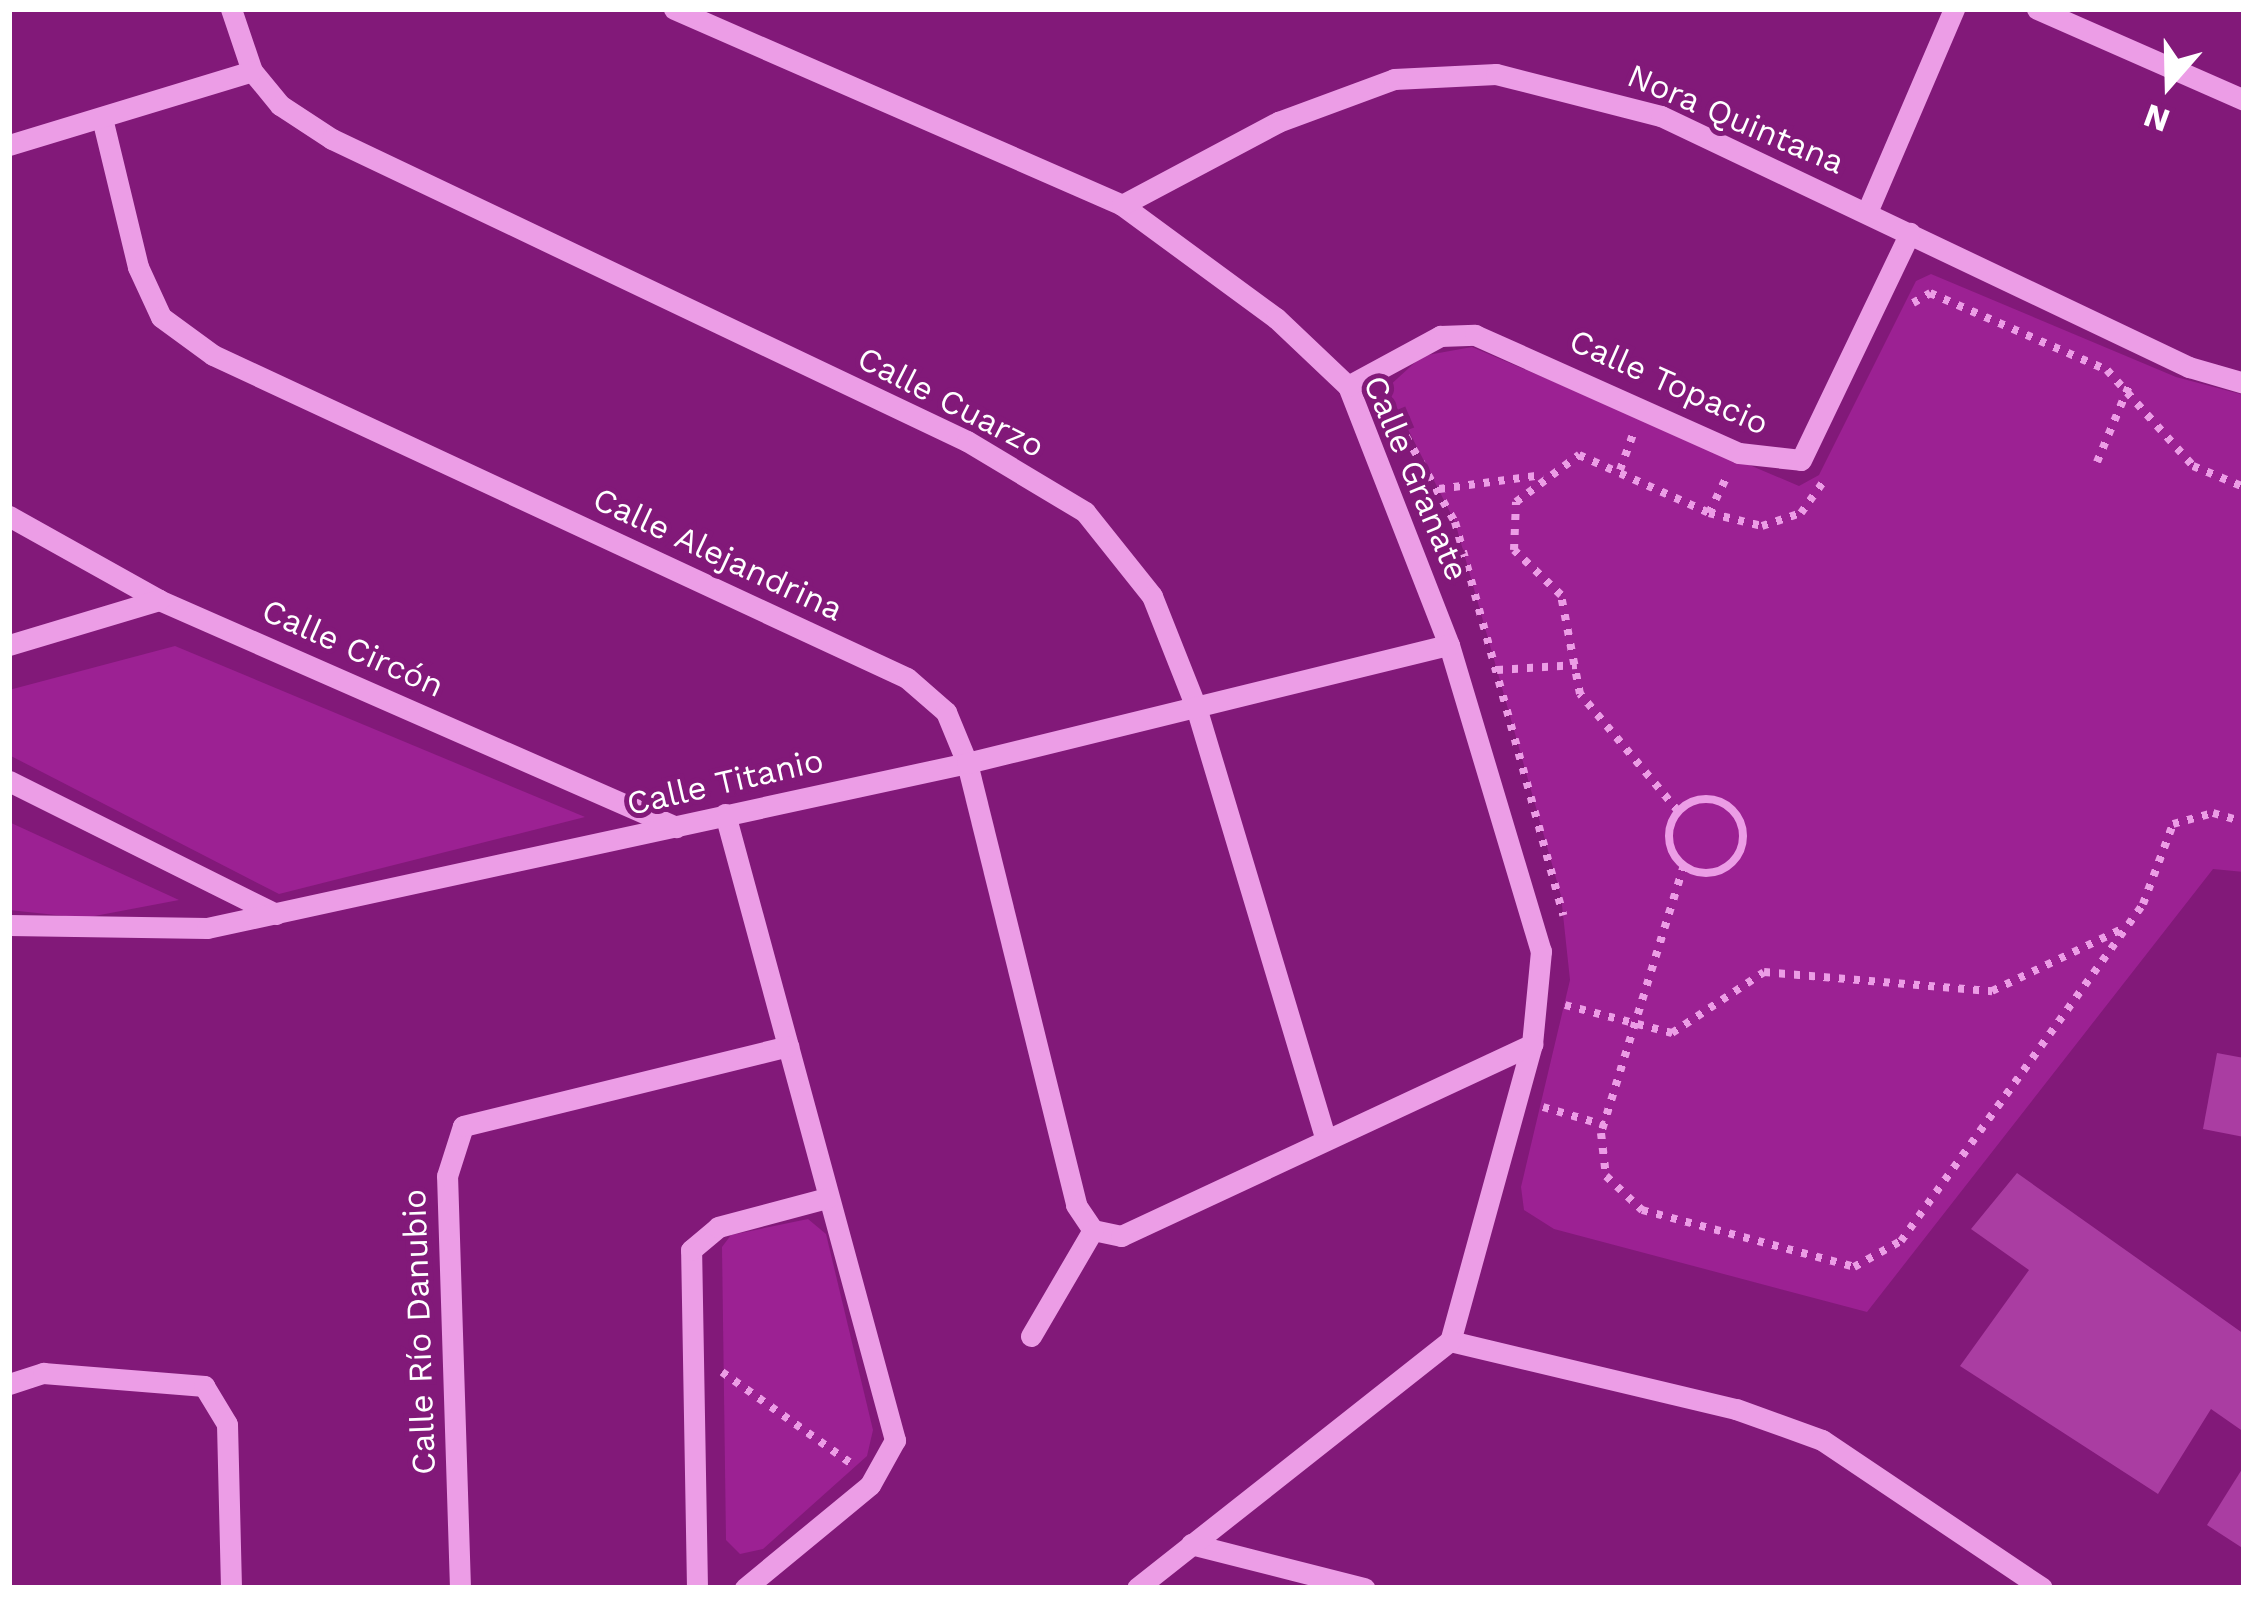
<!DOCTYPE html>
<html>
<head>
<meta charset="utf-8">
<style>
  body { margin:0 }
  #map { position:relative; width:2253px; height:1597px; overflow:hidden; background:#821979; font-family:"Work Sans",sans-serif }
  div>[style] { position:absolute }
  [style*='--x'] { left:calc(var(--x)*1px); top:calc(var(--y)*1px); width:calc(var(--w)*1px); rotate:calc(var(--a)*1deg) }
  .green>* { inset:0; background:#9c2193 }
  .building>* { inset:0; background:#aa3da2 }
  .path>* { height:8px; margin-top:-4px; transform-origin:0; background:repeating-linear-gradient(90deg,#ec9de6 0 6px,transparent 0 15px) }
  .path>.ring { margin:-4px; padding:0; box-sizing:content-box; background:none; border:8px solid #ec9de6; border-radius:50% }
  .minor>* { height:21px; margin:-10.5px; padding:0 10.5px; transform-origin:10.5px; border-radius:10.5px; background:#ec9de6 }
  span { translate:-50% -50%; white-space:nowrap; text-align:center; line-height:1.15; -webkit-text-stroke:10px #821979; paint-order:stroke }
  .street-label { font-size:33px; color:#fff }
  .frame { position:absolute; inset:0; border:12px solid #fff; pointer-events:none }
  .north { position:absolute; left:2109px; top:24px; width:120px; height:120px; -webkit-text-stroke:9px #821979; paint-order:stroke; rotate:200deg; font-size:33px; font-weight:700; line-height:48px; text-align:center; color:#fff }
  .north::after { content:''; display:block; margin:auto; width:42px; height:54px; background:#fff; clip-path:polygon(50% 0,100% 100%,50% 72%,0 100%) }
</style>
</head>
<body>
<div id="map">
  <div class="green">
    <div style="clip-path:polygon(1931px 274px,2176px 377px,2244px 395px,2244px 872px,2213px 869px,1867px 1312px,1554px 1229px,1524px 1210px,1521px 1187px,1570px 980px,1561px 896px,1455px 522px,1387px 388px,1422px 356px,1472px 347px,1799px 486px,1819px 475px,1916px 281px)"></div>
    <div style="clip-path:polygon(175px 646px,585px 817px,279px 894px,9px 755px,9px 690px)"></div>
    <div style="clip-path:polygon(9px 822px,179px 900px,84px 918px,9px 910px)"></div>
    <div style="clip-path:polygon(808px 1219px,826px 1234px,873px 1430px,867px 1456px,763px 1549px,740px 1554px,726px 1540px,722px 1247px,731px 1235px)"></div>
  </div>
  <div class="building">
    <div style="clip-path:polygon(2217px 1053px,2244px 1058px,2244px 1137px,2203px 1129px)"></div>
    <div style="clip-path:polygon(2017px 1173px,2244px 1334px,2244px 1432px,2211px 1409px,2158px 1494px,1960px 1366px,2029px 1270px,1971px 1229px)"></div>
    <div style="clip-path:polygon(2244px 1466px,2244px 1549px,2207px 1525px)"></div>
  </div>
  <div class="path">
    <div style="--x:1913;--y:303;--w:20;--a:-30"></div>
    <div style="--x:1930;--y:293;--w:193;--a:23.5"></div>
    <div style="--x:2107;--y:370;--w:129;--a:48.1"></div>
    <div style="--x:2193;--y:466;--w:55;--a:22.4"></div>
    <div style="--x:1391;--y:410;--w:129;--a:60.3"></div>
    <div style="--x:1455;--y:522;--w:408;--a:74.6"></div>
    <div style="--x:2097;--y:462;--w:82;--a:-67.2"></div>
    <div style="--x:1620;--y:470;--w:37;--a:-70"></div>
    <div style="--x:1439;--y:489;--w:105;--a:-7.7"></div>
    <div style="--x:1709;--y:513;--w:39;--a:-64"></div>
    <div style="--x:1497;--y:670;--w:80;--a:-3.6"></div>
    <div class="ring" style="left:1669px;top:799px;width:66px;height:66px"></div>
    <div style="--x:1678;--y:811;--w:153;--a:-129.9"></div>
    <div style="--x:1580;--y:694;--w:101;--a:-100.9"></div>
    <div style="--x:1561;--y:595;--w:65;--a:-136.2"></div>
    <div style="--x:1514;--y:550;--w:48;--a:-87.6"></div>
    <div style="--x:1516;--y:502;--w:79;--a:-36.7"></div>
    <div style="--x:1579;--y:455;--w:142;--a:24"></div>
    <div style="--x:1709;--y:513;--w:55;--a:13.8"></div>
    <div style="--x:1762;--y:526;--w:41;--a:-18.4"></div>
    <div style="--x:1801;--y:513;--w:43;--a:-54.5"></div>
    <div style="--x:1684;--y:865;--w:281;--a:107.2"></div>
    <div style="--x:1601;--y:1133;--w:43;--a:83.4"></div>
    <div style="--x:1606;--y:1176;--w:50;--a:43.4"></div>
    <div style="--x:1642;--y:1210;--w:220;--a:15"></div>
    <div style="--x:1854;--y:1267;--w:54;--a:-29"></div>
    <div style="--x:1901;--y:1241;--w:415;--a:-54.3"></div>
    <div style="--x:2143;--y:904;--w:85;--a:-69.4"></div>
    <div style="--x:2173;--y:824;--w:41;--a:-15.4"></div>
    <div style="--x:2213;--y:813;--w:32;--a:16"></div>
    <div style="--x:1565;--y:1005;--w:111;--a:14.7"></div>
    <div style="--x:1672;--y:1033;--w:110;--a:-33.5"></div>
    <div style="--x:1764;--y:972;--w:229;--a:4.8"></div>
    <div style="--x:1992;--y:991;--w:146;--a:-25.5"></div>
    <div style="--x:1543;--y:1107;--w:64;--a:16.4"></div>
    <div style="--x:722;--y:1372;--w:159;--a:35.3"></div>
  </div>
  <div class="minor">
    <div style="--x:231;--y:9;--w:65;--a:71.3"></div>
    <div style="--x:252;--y:71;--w:44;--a:50.5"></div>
    <div style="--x:280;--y:105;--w:62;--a:33.2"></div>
    <div style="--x:332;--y:139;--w:703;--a:25.44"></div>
    <div style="--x:967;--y:441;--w:138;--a:31"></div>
    <div style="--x:1085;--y:512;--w:107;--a:51.4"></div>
    <div style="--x:1152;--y:596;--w:119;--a:68.4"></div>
    <div style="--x:1196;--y:707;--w:446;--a:73.3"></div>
    <div style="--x:674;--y:9;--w:489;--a:23.6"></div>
    <div style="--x:1122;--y:205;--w:191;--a:36.3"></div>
    <div style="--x:1276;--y:318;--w:99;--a:43.4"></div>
    <div style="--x:1348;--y:386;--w:278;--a:68.7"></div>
    <div style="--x:1449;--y:645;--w:320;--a:73.3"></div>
    <div style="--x:1541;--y:951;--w:93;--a:95.5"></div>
    <div style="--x:1532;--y:1044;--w:308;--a:105.4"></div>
    <div style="--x:2037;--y:9;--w:226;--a:23.7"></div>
    <div style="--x:102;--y:118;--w:153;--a:76.4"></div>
    <div style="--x:138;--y:267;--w:55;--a:65.3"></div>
    <div style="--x:161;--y:317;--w:64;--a:36.2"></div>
    <div style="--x:213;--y:355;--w:765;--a:24.96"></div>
    <div style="--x:907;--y:678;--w:52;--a:41.1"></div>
    <div style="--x:946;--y:712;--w:55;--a:67.6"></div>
    <div style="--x:967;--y:763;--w:455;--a:76.1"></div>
    <div style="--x:1076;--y:1205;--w:30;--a:56"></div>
    <div style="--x:9;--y:145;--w:254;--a:-16.9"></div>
    <div style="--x:1122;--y:205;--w:177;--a:-28"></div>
    <div style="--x:1278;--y:122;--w:124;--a:-20.3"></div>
    <div style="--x:1394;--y:79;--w:102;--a:-2.8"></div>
    <div style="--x:1496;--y:74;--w:170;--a:14.3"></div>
    <div style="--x:1661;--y:116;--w:585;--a:25.43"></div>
    <div style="--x:2189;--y:367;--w:57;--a:16.2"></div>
    <div style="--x:1867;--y:212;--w:221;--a:-66.8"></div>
    <div style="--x:1348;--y:386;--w:105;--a:-28.5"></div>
    <div style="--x:1440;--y:336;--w:35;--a:-2"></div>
    <div style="--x:1475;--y:335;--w:289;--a:24.1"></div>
    <div style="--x:1739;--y:453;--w:62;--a:6.4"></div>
    <div style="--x:1801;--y:460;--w:252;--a:-64.4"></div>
    <div style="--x:9;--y:516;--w:172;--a:29.2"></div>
    <div style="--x:159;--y:600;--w:565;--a:23.7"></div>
    <div style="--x:9;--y:645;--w:157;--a:-16.7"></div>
    <div style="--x:9;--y:781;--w:298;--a:26.5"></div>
    <div style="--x:725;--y:814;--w:649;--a:74.81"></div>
    <div style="--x:895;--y:1440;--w:51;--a:119.1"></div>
    <div style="--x:870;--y:1485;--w:162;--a:140.5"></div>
    <div style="--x:9;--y:925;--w:198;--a:0.9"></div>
    <div style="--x:207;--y:928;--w:778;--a:-12.25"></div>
    <div style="--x:967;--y:763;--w:496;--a:-13.8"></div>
    <div style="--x:1093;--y:1230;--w:29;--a:12"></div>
    <div style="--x:1121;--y:1236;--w:454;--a:-25"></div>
    <div style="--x:1031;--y:1336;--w:123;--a:-59.7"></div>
    <div style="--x:1450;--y:1341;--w:294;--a:13.4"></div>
    <div style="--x:1736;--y:1409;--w:91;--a:19.8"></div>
    <div style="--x:1822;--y:1440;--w:265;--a:33.9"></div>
    <div style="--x:9;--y:1384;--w:36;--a:-18"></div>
    <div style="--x:43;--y:1373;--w:162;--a:4.6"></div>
    <div style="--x:204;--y:1386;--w:44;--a:58.8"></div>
    <div style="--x:227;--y:1424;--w:164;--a:88.6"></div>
    <div style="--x:1191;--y:1544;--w:179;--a:14.3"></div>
    <div style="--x:460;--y:1588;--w:412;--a:-91.8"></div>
    <div style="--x:447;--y:1176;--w:52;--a:-72.3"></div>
    <div style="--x:463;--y:1126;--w:335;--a:-13.8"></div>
    <div style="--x:697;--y:1588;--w:338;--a:-91"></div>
    <div style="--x:691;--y:1250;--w:35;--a:-40"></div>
    <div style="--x:718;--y:1227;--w:113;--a:-14.9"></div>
    <div style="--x:1137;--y:1588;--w:399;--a:-38.3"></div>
  </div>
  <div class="street-label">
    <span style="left:1736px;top:119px;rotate:23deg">Nora Quintana</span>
    <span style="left:1669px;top:382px;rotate:24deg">Calle Topacio</span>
    <span style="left:951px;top:402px;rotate:27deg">Calle Cuarzo</span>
    <span style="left:1416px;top:478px;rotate:67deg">Calle Granate</span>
    <span style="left:718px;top:554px;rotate:25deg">Calle Alejandrina</span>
    <span style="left:353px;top:648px;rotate:24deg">Calle Circón</span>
    <span style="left:725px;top:782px;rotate:-13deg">Calle Titanio</span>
    <span style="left:419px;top:1332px;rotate:-92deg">Calle Río Danubio</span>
  </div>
  <div class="frame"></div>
  <div class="north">N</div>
</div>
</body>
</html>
